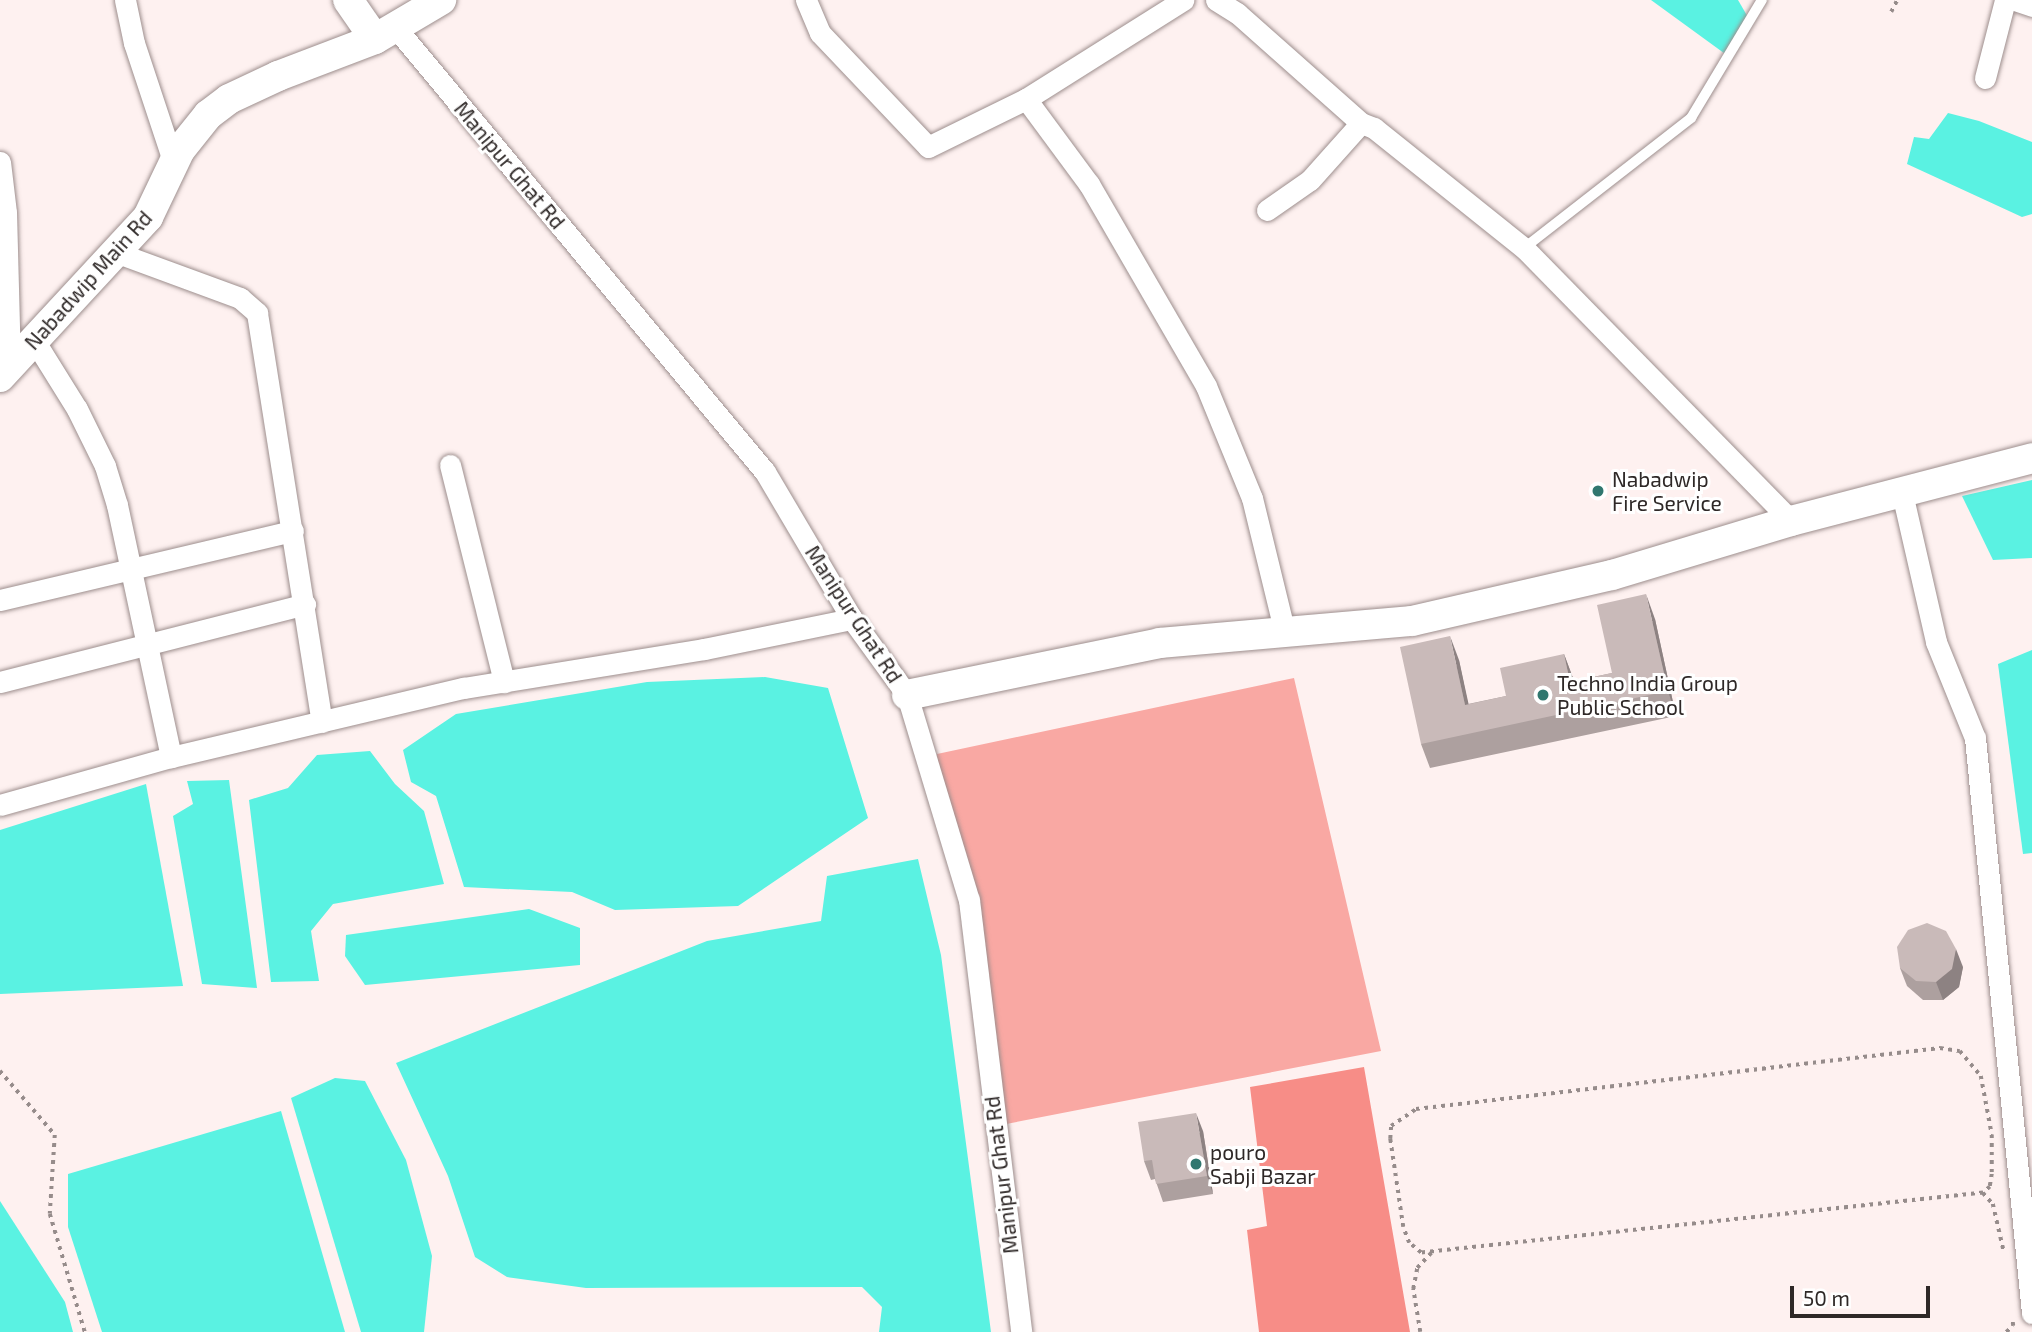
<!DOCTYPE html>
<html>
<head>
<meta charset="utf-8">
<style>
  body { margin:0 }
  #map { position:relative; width:2032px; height:1332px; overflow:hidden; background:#fef1f0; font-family:"Exo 2",sans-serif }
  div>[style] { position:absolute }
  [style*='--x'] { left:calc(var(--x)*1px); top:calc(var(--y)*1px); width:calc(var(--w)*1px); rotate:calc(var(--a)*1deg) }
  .green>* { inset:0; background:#f9a8a3 }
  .forest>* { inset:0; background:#f78d87 }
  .water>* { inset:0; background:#5af2e2 }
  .path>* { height:3.5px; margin-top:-1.75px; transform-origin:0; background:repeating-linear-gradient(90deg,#968c8b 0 3.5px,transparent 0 8.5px) }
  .roads { filter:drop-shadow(0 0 2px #9d8e8d) drop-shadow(0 0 2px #9d8e8d) }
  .lane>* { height:10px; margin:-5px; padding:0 5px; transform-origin:5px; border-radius:5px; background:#fff }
  .street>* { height:21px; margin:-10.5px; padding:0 10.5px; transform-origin:10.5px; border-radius:10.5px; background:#fff }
  .secondary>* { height:30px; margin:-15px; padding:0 15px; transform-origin:15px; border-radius:15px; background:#fff }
  .wall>* { inset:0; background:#ada09f }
  .shaded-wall>* { inset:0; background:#8d8282 }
  .building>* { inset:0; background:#c9bab9 }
  .dots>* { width:19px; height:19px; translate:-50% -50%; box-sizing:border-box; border:4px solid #fff; border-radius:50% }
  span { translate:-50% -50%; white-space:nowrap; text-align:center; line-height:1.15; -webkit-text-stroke:6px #fff; paint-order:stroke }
  .street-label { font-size:21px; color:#2e2827 }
  .poi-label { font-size:21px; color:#2e2827 }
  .left { translate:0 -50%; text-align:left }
  .scale { position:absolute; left:1790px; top:1286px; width:140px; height:32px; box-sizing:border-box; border:4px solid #2e2827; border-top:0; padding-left:9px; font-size:21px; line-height:24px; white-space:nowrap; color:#2e2827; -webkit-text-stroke:5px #fff; paint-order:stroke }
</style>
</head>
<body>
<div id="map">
  <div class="green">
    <div style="clip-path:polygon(1294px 678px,1381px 1051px,996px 1126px,969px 900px,939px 806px,937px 754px)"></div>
  </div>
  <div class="forest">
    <div style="clip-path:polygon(1364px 1067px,1410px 1332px,1259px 1332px,1247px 1230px,1267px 1226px,1250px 1087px)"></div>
  </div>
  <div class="water">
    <div style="clip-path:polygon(1651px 0,1738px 0,1749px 19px,1728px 56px)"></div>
    <div style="clip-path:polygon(1948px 113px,1979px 121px,2032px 142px,2032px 214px,2022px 217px,1907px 164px,1914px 137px,1929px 139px)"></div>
    <div style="clip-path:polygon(2032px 480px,2032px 558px,1993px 560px,1962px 496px)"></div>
    <div style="clip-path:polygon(2032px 650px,2032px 853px,2023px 854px,1998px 664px)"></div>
    <div style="clip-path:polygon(765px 677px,828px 688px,868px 818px,738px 906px,615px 910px,572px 892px,464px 887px,436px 796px,411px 782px,403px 750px,456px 714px,647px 682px)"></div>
    <div style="clip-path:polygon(370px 751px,395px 784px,424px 811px,444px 884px,333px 904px,311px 931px,319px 981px,271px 982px,249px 800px,288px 788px,317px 755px)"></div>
    <div style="clip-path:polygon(229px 780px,257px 988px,202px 984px,173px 816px,193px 804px,187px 781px)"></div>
    <div style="clip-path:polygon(146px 784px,183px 986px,0 994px,0 830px)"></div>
    <div style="clip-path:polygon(918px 859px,941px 955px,991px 1332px,879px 1332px,882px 1307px,862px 1287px,586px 1288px,507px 1277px,475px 1257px,448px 1176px,396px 1063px,707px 941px,821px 921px,827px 876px)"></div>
    <div style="clip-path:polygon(529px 909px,580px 928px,580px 965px,365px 985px,345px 956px,346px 935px)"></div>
    <div style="clip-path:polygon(335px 1078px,365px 1081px,406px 1160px,432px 1256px,424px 1332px,361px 1332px,291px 1098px)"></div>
    <div style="clip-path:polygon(281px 1111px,345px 1332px,102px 1332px,68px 1227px,68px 1174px)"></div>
    <div style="clip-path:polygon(0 1201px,65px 1302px,73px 1332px,0 1332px)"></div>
  </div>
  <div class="path">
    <div style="--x:1891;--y:12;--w:13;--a:-63"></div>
    <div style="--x:1940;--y:1048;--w:20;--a:9"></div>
    <div style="--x:1960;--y:1051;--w:33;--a:50"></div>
    <div style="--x:1981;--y:1076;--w:60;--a:79.4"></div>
    <div style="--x:1992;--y:1135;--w:39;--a:90"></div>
    <div style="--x:1992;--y:1174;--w:13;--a:99"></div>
    <div style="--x:1990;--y:1187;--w:9;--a:139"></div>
    <div style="--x:1983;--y:1193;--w:565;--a:173.91"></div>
    <div style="--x:1421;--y:1253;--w:16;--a:-140"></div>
    <div style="--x:1409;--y:1243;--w:17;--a:-111"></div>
    <div style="--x:1403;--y:1227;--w:89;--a:-98.4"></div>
    <div style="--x:1390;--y:1139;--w:13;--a:-86"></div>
    <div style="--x:1391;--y:1126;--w:30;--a:-34"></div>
    <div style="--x:1416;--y:1109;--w:528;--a:-6.64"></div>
    <div style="--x:0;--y:1071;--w:84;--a:49.3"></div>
    <div style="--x:55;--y:1135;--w:79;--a:93.6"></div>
    <div style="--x:50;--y:1214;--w:123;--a:73.5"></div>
    <div style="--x:1983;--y:1193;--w:15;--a:48"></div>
    <div style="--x:1993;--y:1204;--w:49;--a:77.1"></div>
    <div style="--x:1420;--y:1332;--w:44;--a:-99.2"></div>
    <div style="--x:1413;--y:1289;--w:21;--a:-79"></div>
    <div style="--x:1417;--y:1268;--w:21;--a:-47"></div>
    <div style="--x:2006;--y:1332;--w:9;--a:-41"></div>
    <div style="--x:2013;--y:1326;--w:7;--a:-98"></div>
  </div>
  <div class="roads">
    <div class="lane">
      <div style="--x:1524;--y:248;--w:212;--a:-37.9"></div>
      <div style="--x:1691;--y:118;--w:138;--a:-59"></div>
    </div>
    <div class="street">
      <div style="--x:125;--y:0;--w:44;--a:78.2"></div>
      <div style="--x:134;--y:43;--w:127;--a:71.7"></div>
      <div style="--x:806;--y:0;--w:36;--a:67"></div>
      <div style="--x:820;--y:33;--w:157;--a:46.5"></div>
      <div style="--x:928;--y:147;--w:109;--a:-26.1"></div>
      <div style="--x:1026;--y:99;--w:186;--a:-32.2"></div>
      <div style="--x:1216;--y:0;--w:25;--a:32"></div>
      <div style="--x:1237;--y:13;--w:166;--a:41.6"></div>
      <div style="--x:1361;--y:123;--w:14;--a:21"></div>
      <div style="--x:1374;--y:128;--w:192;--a:38.7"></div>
      <div style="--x:1524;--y:248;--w:382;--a:45.6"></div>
      <div style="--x:2015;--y:0;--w:18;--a:19"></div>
      <div style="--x:396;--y:28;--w:577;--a:50.27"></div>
      <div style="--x:765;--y:472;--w:171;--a:59.4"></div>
      <div style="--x:852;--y:619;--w:94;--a:54.1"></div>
      <div style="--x:907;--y:695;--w:214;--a:73.2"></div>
      <div style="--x:969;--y:900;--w:435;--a:83.1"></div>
      <div style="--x:1985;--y:78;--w:81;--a:-75.6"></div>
      <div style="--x:1026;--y:99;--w:106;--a:53.5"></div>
      <div style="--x:1089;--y:184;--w:233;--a:59.9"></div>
      <div style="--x:1206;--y:386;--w:121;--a:67.7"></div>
      <div style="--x:1252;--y:498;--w:139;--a:76.3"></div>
      <div style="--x:0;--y:162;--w:50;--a:83.2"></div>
      <div style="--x:6;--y:212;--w:154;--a:88.5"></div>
      <div style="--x:1267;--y:210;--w:52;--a:-34.9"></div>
      <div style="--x:1310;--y:180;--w:76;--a:-48.2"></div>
      <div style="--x:115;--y:252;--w:133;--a:20.2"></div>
      <div style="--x:240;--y:298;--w:23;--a:41"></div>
      <div style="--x:257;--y:313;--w:414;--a:81"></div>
      <div style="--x:34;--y:340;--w:81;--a:58.1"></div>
      <div style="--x:77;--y:409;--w:64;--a:63.8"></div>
      <div style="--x:105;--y:466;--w:41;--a:72.9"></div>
      <div style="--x:117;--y:505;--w:258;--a:77.9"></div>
      <div style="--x:450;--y:465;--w:224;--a:76"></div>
      <div style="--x:1902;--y:493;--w:153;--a:77.1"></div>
      <div style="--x:1936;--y:642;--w:104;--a:67.9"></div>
      <div style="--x:1975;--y:738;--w:578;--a:84.34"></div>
      <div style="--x:0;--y:600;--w:301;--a:-13.3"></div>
      <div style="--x:0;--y:682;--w:315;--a:-14.3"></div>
      <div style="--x:0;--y:805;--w:178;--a:-15.7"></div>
      <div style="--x:171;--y:757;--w:301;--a:-13.3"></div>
      <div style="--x:464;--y:688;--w:243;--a:-9.2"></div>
      <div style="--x:704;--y:649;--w:151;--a:-11.5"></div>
    </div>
    <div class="secondary">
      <div style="--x:348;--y:0;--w:47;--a:55.3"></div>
      <div style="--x:0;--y:377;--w:218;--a:-47.2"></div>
      <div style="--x:148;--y:217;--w:74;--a:-64.5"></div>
      <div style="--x:180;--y:150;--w:45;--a:-51.3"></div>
      <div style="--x:208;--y:115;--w:26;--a:-37"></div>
      <div style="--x:229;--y:99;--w:54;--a:-25.1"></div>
      <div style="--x:278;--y:76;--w:104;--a:-20.9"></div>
      <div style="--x:375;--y:39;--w:77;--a:-30.6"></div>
      <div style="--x:907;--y:695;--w:258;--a:-11.6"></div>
      <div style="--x:1160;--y:643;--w:253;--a:-5"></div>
      <div style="--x:1412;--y:621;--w:205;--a:-13"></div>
      <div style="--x:1612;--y:575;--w:187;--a:-16.8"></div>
      <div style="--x:1791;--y:521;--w:249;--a:-14.6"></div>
    </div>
  </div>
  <div class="wall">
    <div style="clip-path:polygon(1655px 619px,1676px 716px,1430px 768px,1421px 744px,1459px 660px,1468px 704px,1506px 696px,1564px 654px,1574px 681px,1612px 673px)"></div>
    <div style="clip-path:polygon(1963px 967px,1959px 987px,1943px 1000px,1923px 1000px,1907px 986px,1900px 968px)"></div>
    <div style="clip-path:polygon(1203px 1131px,1213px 1194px,1163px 1202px,1155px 1179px,1151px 1180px,1144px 1161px)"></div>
  </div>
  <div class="shaded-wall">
    <div style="clip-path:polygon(1646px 594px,1655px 619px,1676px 716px,1668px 691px)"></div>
    <div style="clip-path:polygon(1450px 636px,1459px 660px,1474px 729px,1465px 705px)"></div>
    <div style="clip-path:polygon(1564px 654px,1573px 678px,1579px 706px,1570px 682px)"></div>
    <div style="clip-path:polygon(1956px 949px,1963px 967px,1959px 987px,1943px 1000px,1936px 982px)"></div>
    <div style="clip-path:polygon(1196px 1113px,1203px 1131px,1213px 1194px,1207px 1176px)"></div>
  </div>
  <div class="building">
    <div style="clip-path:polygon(1646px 594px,1668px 691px,1421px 744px,1400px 647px,1450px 636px,1465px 705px,1506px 696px,1500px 668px,1564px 654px,1570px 682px,1612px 673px,1597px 605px)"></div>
    <div style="clip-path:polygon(1927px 923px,1946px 931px,1956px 949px,1952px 969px,1936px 982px,1916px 981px,1900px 968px,1897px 947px,1908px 930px)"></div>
    <div style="clip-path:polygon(1196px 1113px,1207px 1176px,1156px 1184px,1152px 1160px,1144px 1161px,1138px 1122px)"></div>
  </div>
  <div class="dots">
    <div style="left:1598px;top:491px;background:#30776f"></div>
    <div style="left:1543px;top:695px;background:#30776f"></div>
    <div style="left:1196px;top:1164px;background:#30776f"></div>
  </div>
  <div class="street-label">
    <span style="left:510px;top:165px;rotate:50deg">Manipur Ghat Rd</span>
    <span style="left:88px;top:280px;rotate:-48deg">Nabadwip Main Rd</span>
    <span style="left:854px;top:614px;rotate:57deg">Manipur Ghat Rd</span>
    <span style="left:1001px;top:1175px;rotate:-97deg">Manipur Ghat Rd</span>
  </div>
  <div class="poi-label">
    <span class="left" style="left:1612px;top:491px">Nabadwip<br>Fire Service</span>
    <span class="left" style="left:1557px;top:695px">Techno India Group<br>Public School</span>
    <span class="left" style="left:1210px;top:1164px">pouro<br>Sabji Bazar</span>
  </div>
  <div class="scale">50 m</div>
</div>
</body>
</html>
